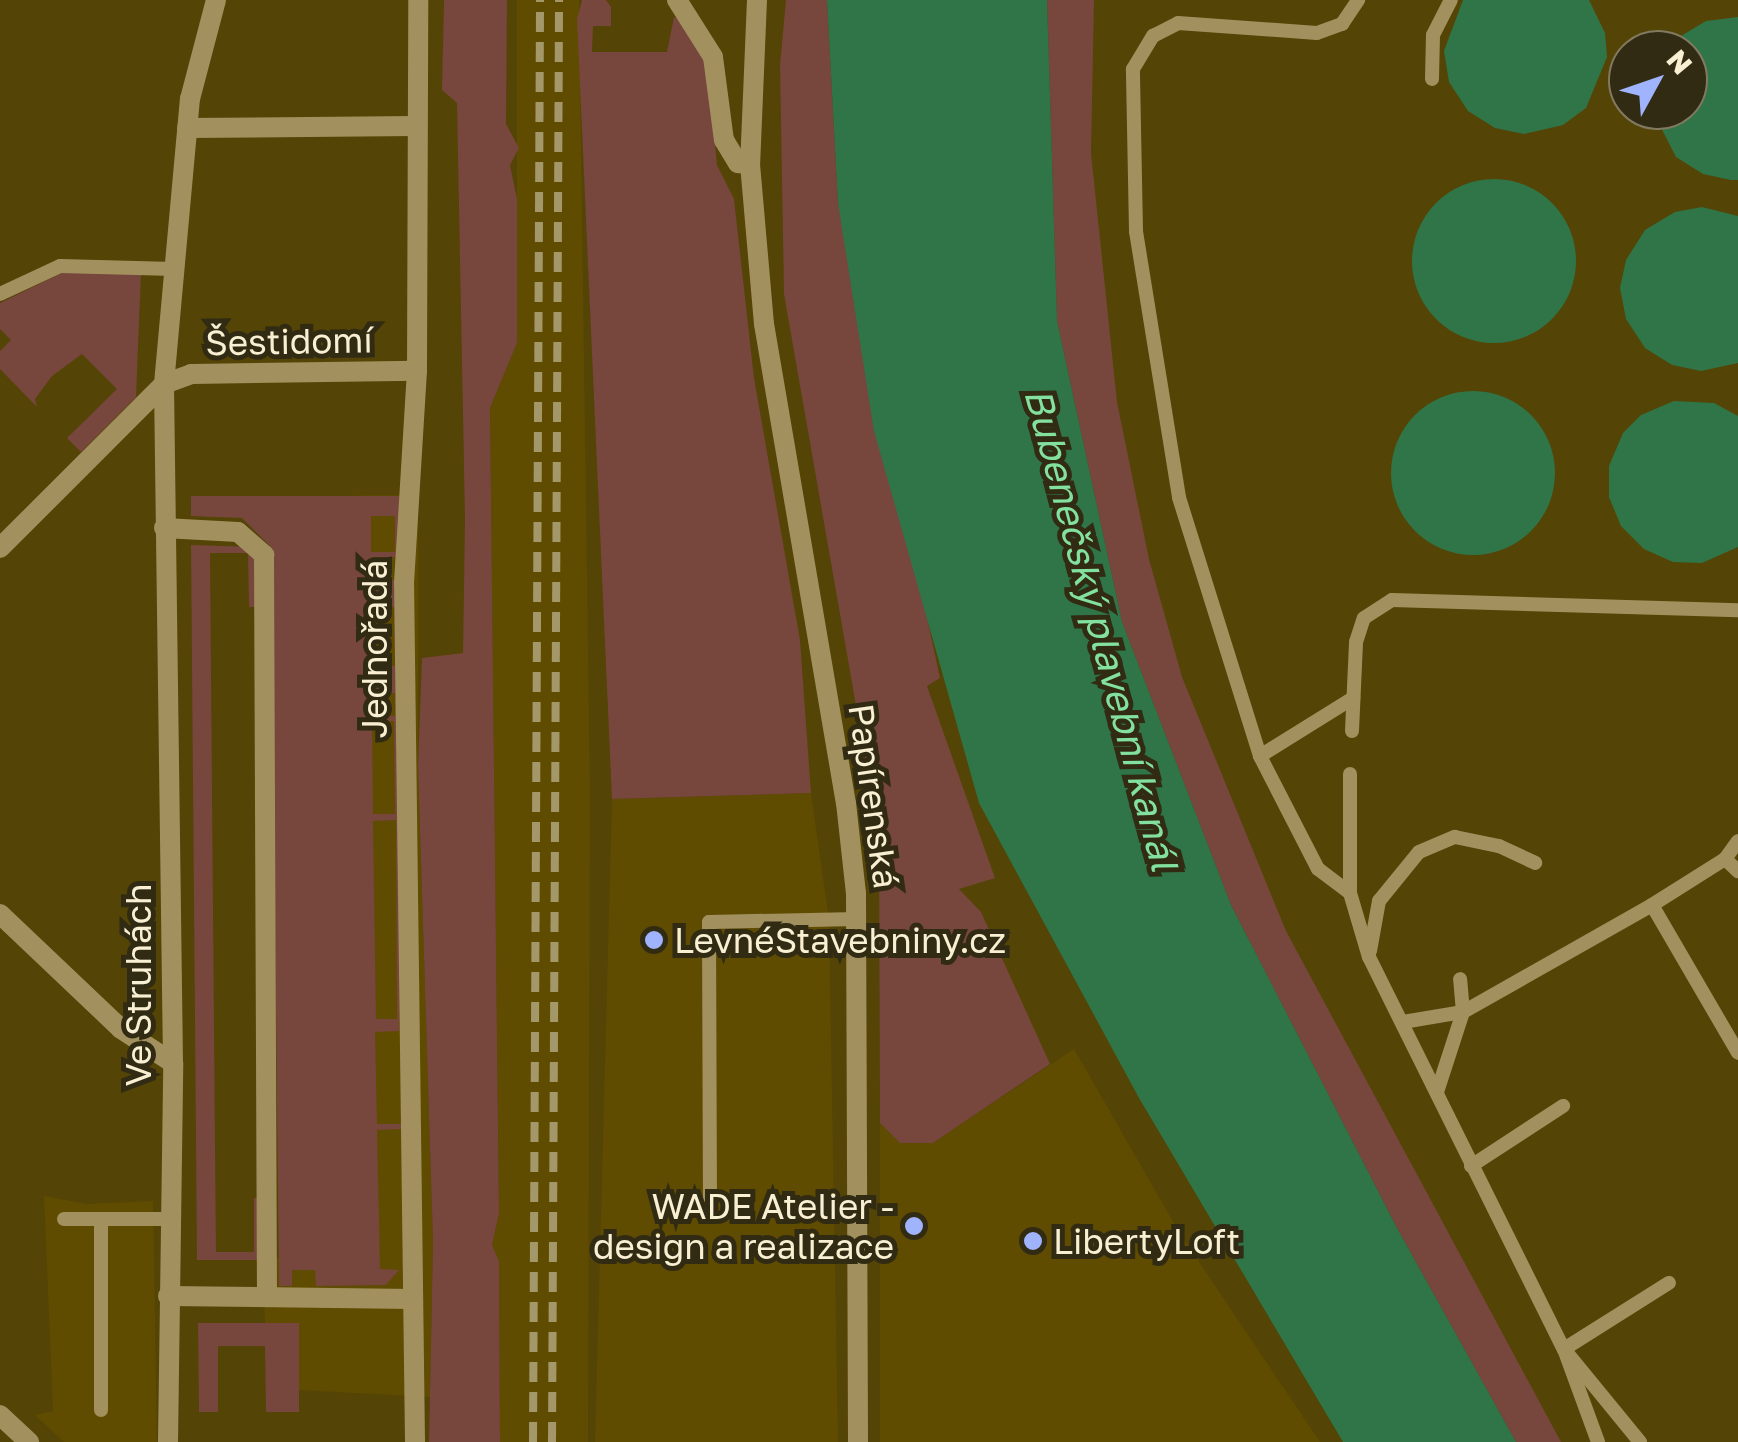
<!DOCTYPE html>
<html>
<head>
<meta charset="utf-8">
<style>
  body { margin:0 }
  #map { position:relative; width:1738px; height:1442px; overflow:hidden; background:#544405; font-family:"Golos Text",sans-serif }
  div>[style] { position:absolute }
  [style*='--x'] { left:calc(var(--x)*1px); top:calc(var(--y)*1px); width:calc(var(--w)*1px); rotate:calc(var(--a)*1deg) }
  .built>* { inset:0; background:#5f4c00 }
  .green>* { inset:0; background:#77463c }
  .water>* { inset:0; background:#307548 }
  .round { border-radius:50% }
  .service>* { height:14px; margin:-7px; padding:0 7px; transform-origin:7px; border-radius:7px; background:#a2915e }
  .minor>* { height:20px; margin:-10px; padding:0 10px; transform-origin:10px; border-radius:10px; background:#a2915e }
  .tertiary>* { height:20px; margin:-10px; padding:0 10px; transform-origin:10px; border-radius:10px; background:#a2915e }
  .rail>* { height:8px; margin-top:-4px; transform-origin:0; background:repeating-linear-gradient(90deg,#a49769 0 20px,transparent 0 30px) }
  .dots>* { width:28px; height:28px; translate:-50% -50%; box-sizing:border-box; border:5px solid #322b14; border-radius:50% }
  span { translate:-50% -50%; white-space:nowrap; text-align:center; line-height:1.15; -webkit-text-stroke:10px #322b14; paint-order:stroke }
  .street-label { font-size:35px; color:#f9f0d3 }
  .poi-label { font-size:35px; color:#f9f0d3 }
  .left { translate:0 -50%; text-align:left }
  .right { translate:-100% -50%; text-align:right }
  .water-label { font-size:38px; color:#83e19f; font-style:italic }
  .north { position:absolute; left:1608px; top:30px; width:100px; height:100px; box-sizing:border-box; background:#322b14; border:2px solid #827a60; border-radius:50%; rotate:50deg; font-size:28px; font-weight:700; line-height:40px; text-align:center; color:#f9f0d3 }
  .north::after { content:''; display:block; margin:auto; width:35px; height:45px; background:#a0b3fd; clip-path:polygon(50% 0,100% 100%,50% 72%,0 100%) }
</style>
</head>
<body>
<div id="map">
  <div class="built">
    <div style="clip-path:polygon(517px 0,579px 0,590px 793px,588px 1442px,500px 1442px,499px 1261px,492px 1245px,499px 1214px,490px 408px,517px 343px)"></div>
    <div style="clip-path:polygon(418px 495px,418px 766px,433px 1242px,430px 1397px,299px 1390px,299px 1324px,265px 1323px,262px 1260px,340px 1248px,324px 496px)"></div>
    <div style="clip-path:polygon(811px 793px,829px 920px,838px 1442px,595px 1442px,612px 799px)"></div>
    <div style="clip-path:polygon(1074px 1049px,1179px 1232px,1320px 1442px,880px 1442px,880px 1123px,900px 1143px,933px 1143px)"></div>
    <div style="clip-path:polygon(44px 1196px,87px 1204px,153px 1201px,157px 1442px,64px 1442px,35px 1415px,53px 1411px)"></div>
  </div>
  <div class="green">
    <div style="clip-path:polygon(444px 0,507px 0,506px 124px,519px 148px,510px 165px,517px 199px,517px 343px,490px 408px,499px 1214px,492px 1245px,499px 1261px,500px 1442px,429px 1442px,433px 1242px,418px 766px,422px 658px,463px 653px,465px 519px,457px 103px,442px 90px)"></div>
    <div style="clip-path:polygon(582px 0,606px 0,611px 7px,611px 26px,593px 26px,592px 52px,667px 52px,674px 17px,683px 21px,707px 66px,717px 165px,734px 199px,754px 378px,800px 640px,811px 793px,612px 799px,577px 19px)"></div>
    <div style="clip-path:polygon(786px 0,827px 0,838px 203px,940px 678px,927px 686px,995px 878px,959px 889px,981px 912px,1050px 1064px,933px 1143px,900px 1143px,880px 1123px,879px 837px,784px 294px,780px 65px)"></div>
    <div style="clip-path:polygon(1047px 0,1094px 0,1091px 153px,1117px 402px,1149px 559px,1182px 677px,1286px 931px,1561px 1442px,1516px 1442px,1397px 1228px,1231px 905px,1122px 622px,1057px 321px)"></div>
    <div style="clip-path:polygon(64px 272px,141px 273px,136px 397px,81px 452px,67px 438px,117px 389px,82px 354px,52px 376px,35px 399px,37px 407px,0 369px,0 351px,11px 340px,0 329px,0 303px)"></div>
    <div style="clip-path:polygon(evenodd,191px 496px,399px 496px,399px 1031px,375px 1032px,377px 1124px,401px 1124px,401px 1129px,377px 1130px,380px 1269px,399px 1270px,386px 1285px,316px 1286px,315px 1270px,292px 1270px,292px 1286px,279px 1286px,271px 547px,242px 518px,191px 516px,191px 496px,371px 516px,395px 516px,395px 552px,371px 552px,371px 516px,191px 496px,372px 557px,395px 557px,395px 580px,372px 580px,372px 557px,191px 496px,371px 607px,394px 607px,395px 666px,372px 665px,371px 607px,191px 496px,372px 693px,395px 693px,395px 716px,372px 716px,372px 693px,191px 496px,372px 721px,394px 721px,395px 814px,373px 814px,372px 721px,191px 496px,396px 820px,397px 1019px,376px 1019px,373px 821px,396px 820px)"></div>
    <div style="clip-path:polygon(191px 545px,254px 547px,255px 607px,249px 607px,248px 553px,210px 553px,215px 1144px,216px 1252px,254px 1252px,254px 1198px,260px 1198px,262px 1260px,197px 1260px)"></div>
    <div style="clip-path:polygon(198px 1323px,299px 1323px,299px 1412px,266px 1412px,265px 1346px,218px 1346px,218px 1412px,199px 1412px)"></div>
  </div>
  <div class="water">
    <div style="clip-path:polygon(827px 0,1047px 0,1057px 321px,1122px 622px,1231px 905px,1397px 1228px,1516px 1442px,1343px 1442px,1139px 1098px,979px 803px,874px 431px,838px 203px)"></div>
    <div style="clip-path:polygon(1463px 0,1589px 0,1605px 33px,1607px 57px,1586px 108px,1563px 125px,1524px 134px,1495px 128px,1468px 111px,1449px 82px,1444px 51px)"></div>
    <div style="clip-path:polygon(1738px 17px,1738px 180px,1731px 180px,1703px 174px,1676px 157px,1652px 110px,1688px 110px,1688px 50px,1666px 50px,1676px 39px,1706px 21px)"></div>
    <div class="round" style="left:1412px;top:179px;width:164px;height:164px"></div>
    <div style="clip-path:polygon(1702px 207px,1738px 216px,1738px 363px,1701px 371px,1672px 365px,1645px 348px,1626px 319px,1620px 288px,1626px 260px,1645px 230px,1675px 212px)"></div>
    <div class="round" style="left:1391px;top:391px;width:164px;height:164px"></div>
    <div style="clip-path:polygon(1674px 401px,1714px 403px,1738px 416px,1738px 547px,1702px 563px,1673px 562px,1644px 549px,1621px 526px,1609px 497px,1609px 466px,1623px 433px,1641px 415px)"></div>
  </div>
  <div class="service">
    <div style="--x:1432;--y:79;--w:44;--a:-88.7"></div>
    <div style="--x:1433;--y:35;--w:39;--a:-63"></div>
    <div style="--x:0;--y:294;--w:66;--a:-25"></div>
    <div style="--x:60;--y:266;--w:114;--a:1.5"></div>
    <div style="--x:1352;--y:731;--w:89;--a:-87.4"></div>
    <div style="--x:1356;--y:642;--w:25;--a:-72"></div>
    <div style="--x:1364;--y:618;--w:33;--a:-33"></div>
    <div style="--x:1392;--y:600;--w:346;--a:1.7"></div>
    <div style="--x:1260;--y:756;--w:110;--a:-31.9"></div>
    <div style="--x:1350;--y:774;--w:119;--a:90"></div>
    <div style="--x:1350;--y:893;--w:67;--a:73.5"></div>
    <div style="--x:1369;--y:957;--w:438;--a:63.6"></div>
    <div style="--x:1564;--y:1349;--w:99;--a:69.9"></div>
    <div style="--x:1725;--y:859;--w:18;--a:43"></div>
    <div style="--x:1350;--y:893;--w:40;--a:-143"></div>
    <div style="--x:1318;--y:869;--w:127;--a:-117.2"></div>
    <div style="--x:1260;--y:756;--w:271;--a:-107.4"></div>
    <div style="--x:1179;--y:497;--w:269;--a:-99.2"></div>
    <div style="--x:1136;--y:231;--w:162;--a:-91.1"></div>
    <div style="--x:1133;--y:69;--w:39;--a:-59"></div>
    <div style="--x:1153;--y:36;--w:28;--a:-27"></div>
    <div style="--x:1178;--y:23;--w:139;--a:4.1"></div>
    <div style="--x:1317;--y:33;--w:27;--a:-20"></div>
    <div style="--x:1342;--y:24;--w:29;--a:-56"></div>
    <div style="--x:1652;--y:905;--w:171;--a:59.8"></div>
    <div style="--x:1370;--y:951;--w:51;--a:-79.8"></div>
    <div style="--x:1379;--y:901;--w:63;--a:-50.8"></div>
    <div style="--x:1419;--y:852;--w:39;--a:-23"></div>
    <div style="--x:1455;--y:837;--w:45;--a:11.6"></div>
    <div style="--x:1499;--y:846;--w:40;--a:25"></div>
    <div style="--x:1403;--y:1022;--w:61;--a:-9.5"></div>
    <div style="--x:1463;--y:1012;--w:217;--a:-29.5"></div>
    <div style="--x:1652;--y:905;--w:86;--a:-32.2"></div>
    <div style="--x:1725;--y:859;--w:22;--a:-54"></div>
    <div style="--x:1437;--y:1092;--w:84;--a:-72"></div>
    <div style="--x:1463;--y:1012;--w:33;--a:-95"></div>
    <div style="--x:1471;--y:1166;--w:110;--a:-33.1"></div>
    <div style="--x:710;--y:1210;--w:288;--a:-90.2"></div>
    <div style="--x:709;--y:922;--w:148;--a:-1.2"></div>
    <div style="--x:64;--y:1219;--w:103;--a:0"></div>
    <div style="--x:101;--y:1410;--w:190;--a:-90"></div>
    <div style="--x:1640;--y:1442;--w:120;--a:-129.3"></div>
    <div style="--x:1564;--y:1349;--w:124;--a:-32.2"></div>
  </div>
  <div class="minor">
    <div style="--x:677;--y:0;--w:67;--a:57.7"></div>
    <div style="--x:713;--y:57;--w:84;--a:82.5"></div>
    <div style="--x:724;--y:140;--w:27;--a:59"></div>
    <div style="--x:738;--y:163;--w:12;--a:5"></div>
    <div style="--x:187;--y:128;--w:229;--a:-0.5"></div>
    <div style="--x:164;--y:528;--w:74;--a:3.1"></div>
    <div style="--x:238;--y:532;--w:35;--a:41"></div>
    <div style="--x:264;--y:555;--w:742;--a:89.77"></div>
    <div style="--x:0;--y:548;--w:232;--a:-45"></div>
    <div style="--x:164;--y:384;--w:29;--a:-20"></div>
    <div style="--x:191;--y:374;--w:226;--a:-0.8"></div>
    <div style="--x:0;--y:914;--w:167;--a:43.5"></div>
    <div style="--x:121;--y:1029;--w:62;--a:33.2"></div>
    <div style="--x:168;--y:1296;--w:245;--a:0.7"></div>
    <div style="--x:0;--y:1415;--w:40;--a:43"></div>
    <div style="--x:168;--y:1442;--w:379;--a:-89.2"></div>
    <div style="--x:173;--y:1063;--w:679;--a:-90.76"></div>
    <div style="--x:164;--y:384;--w:286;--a:-84.8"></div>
    <div style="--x:190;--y:99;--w:102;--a:-75.3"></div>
    <div style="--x:415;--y:1442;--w:859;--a:-90.73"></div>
    <div style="--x:404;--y:583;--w:212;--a:-86.5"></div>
    <div style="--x:417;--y:371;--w:371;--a:-89.8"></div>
  </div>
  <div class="tertiary">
    <div style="--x:757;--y:0;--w:164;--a:92.4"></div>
    <div style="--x:750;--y:164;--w:161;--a:85"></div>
    <div style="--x:764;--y:324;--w:486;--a:80.3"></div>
    <div style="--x:846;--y:803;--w:91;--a:83.7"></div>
    <div style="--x:856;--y:893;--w:549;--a:89.79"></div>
  </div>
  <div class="rail">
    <div style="--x:533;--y:1442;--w:1442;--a:-89.72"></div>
    <div style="--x:552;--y:1442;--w:1442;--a:-89.72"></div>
  </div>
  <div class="dots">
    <div style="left:654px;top:940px;background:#a0b3fd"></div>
    <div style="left:914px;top:1226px;background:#a0b3fd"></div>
    <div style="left:1033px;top:1241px;background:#a0b3fd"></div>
  </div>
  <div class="street-label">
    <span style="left:289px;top:341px;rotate:-1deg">Šestidomí</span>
    <span style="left:374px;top:649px;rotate:-90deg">Jednořadá</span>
    <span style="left:874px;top:796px;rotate:82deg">Papírenská</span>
    <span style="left:138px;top:985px;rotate:-90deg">Ve Struhách</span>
  </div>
  <div class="poi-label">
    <span class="left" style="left:674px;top:940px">LevnéStavebniny.cz</span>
    <span class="right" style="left:894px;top:1226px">WADE Atelier -<br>design a realizace</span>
    <span class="left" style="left:1053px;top:1241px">LibertyLoft</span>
  </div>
  <div class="water-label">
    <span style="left:1102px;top:629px;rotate:75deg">Bubenečský plavební kanál</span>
  </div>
  <div class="north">N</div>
</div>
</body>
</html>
